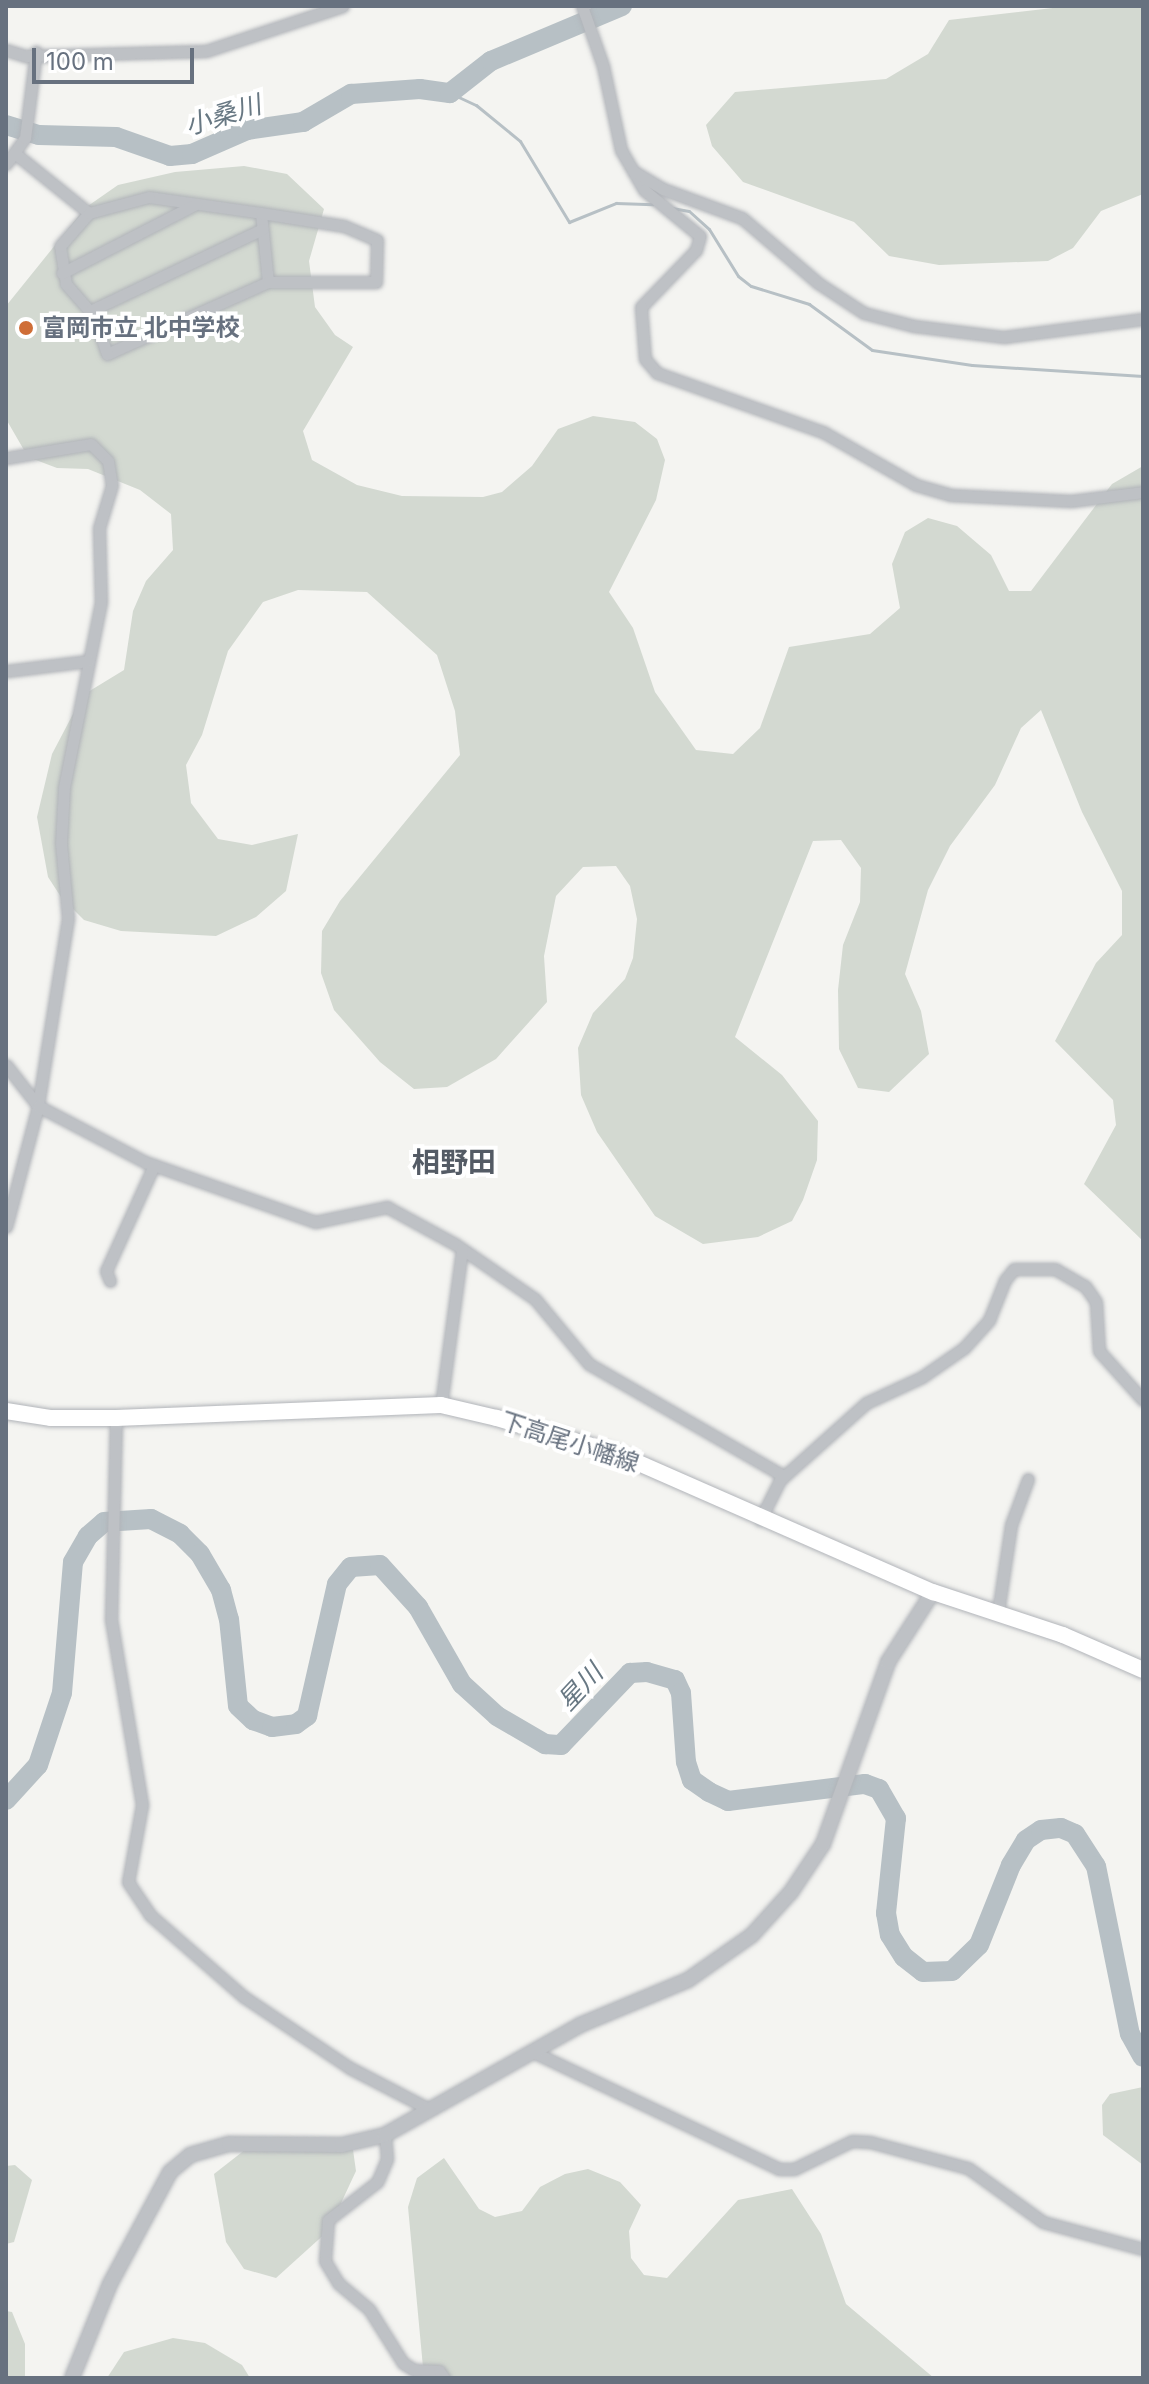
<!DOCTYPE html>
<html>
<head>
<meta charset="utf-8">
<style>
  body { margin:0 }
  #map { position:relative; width:1149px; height:2384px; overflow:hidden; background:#f4f4f1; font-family:Inter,"Noto Sans JP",sans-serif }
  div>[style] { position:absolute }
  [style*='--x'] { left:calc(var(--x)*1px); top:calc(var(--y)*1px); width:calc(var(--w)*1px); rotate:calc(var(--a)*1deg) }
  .green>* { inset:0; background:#d3d9d1 }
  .stream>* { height:3px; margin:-1.5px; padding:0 1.5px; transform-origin:1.5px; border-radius:1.5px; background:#b7c0c5 }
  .river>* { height:20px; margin:-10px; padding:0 10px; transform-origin:10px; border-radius:10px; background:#b7c0c5 }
  .roads { filter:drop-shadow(0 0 2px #b1b4b9) drop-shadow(0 0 2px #b1b4b9) }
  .minor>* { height:11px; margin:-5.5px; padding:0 5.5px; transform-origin:5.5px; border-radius:5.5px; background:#bec1c5 }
  .tertiary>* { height:14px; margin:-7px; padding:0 7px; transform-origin:7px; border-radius:7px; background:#bec1c5 }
  .secondary>* { height:16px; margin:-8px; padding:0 8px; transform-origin:8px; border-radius:8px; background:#fff }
  .dots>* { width:22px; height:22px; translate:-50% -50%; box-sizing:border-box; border:4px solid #fff; border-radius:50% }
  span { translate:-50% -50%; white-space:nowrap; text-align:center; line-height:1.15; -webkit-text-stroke:8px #fff; paint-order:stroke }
  .poi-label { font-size:24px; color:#67717f; font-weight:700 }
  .left { translate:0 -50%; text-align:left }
  .street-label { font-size:24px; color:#67717f }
  .water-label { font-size:26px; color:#687883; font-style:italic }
  .quarter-label { font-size:28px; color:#545b65; font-weight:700 }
  .frame { position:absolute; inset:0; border:8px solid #67717f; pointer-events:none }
  .scale { position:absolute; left:32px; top:48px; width:162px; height:36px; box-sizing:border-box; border:4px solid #67717f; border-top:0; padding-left:10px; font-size:24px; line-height:28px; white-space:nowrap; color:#67717f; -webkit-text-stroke:6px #fff; paint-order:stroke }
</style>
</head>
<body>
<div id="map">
  <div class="green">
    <div style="clip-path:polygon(1070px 6px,1143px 6px,1143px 194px,1101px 211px,1073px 248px,1048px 261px,939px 265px,889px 256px,854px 222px,743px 182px,712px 146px,706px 125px,735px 92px,886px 79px,928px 54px,949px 20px)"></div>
    <div style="clip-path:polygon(244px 166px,287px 174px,324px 209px,309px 261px,315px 307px,335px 335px,353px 347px,303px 431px,312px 460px,357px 485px,402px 496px,483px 497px,502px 492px,532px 466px,558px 429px,593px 416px,635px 422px,657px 439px,665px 460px,656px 500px,609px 592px,633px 628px,655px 692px,696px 750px,733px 754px,760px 728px,789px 647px,870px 634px,900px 608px,892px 564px,905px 532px,928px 518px,957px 526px,991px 555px,1009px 591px,1031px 591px,1112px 484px,1143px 466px,1143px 1241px,1084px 1184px,1116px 1125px,1113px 1100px,1055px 1041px,1096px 963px,1122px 935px,1122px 891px,1082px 812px,1041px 710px,1021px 728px,995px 785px,950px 846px,928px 890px,905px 974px,921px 1011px,929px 1054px,889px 1092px,858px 1088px,839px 1049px,838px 990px,843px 945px,860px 902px,861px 868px,841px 840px,813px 841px,735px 1037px,782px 1075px,818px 1121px,817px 1160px,803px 1200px,792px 1221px,758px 1237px,703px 1244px,655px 1216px,597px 1132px,581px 1095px,578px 1048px,593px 1013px,625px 979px,633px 958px,637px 919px,630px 886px,616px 866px,583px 867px,556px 896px,544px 956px,547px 1002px,496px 1059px,447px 1087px,414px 1089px,380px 1062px,334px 1010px,321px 973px,322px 931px,340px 901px,460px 755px,455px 711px,437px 655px,367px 592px,298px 590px,263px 602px,228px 651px,202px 735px,186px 765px,191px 803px,218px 839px,252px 845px,298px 834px,286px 891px,256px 917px,216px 936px,121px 931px,84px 920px,61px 897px,48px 877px,37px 817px,52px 754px,83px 695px,124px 670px,133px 611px,146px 581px,173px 550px,171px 514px,140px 490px,88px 469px,57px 468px,28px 457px,6px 419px,6px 306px,85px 208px,118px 185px,175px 172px)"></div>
    <div style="clip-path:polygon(1143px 2087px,1143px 2165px,1103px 2135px,1102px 2105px,1110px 2094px)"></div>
    <div style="clip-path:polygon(335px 2138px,353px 2150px,356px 2171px,328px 2231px,276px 2278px,244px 2269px,226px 2242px,214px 2174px,246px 2149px)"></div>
    <div style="clip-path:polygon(444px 2158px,479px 2209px,495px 2217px,522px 2211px,540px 2187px,565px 2174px,588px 2169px,620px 2182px,641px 2205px,629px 2231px,631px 2258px,644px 2275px,667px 2278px,738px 2200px,792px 2189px,821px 2234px,846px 2304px,934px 2378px,424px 2378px,408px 2207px,417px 2178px)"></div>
    <div style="clip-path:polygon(15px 2165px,32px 2180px,14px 2242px,6px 2244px,6px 2166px)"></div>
    <div style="clip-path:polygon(6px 2311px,12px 2312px,25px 2344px,25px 2378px,6px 2378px)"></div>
    <div style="clip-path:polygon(173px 2338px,205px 2343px,242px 2365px,250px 2378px,107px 2378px,124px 2352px)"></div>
  </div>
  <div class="stream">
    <div style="--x:450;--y:93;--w:29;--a:25"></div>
    <div style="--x:476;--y:105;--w:57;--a:39.3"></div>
    <div style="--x:520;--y:141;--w:95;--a:58.8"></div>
    <div style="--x:569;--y:222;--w:51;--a:-22"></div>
    <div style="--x:616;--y:203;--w:37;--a:2"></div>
    <div style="--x:672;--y:208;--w:17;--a:10"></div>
    <div style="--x:689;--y:211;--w:27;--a:42"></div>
    <div style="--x:709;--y:229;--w:55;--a:58.3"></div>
    <div style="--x:738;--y:276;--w:16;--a:38"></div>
    <div style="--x:751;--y:286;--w:61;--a:17.2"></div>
    <div style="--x:809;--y:304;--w:78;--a:36.1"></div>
    <div style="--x:872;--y:350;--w:101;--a:8.5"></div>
    <div style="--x:972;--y:365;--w:171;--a:3.7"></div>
  </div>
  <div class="river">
    <div style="--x:6;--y:125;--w:34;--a:17"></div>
    <div style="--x:39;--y:135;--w:77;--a:1.5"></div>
    <div style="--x:116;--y:137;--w:57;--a:19.4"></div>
    <div style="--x:170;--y:156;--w:22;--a:-5"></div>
    <div style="--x:192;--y:154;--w:60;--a:-23.6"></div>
    <div style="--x:247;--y:130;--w:57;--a:-8.1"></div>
    <div style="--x:303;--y:122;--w:56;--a:-30.3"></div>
    <div style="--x:351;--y:94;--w:69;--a:-4.1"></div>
    <div style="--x:420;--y:89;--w:30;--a:8"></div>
    <div style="--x:450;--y:93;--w:52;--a:-38"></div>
    <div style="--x:491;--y:61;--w:142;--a:-22.8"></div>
    <div style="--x:6;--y:1800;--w:47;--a:-47.6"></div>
    <div style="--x:38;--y:1765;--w:76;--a:-71.6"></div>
    <div style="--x:62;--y:1693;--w:131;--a:-85.2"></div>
    <div style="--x:73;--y:1562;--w:30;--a:-60"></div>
    <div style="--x:88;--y:1536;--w:21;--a:-41"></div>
    <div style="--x:104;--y:1522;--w:47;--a:-3.7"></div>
    <div style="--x:151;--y:1519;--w:33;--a:27"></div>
    <div style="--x:180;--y:1534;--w:28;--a:45"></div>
    <div style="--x:200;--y:1554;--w:42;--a:59.7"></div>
    <div style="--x:221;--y:1590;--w:30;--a:75"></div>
    <div style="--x:229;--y:1619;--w:87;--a:84.1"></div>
    <div style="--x:238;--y:1706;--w:21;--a:43"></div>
    <div style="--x:253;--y:1720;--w:20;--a:20"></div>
    <div style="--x:272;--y:1727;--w:24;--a:-7"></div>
    <div style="--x:296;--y:1724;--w:14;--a:-36"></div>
    <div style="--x:307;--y:1716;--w:135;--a:-77.2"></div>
    <div style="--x:337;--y:1584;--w:22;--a:-51"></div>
    <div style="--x:351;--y:1567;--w:29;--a:-4"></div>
    <div style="--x:380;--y:1565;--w:57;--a:47.9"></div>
    <div style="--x:418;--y:1607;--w:89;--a:60.3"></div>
    <div style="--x:462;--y:1684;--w:47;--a:42.4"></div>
    <div style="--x:497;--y:1716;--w:56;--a:30.3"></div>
    <div style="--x:545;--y:1744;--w:16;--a:4"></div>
    <div style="--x:561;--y:1745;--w:100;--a:-46.2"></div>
    <div style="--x:630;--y:1673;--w:17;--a:-3"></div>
    <div style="--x:647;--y:1672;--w:29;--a:16"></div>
    <div style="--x:675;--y:1680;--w:14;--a:65"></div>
    <div style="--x:681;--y:1693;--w:69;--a:85.9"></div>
    <div style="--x:686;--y:1762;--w:19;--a:72"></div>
    <div style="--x:692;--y:1780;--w:21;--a:35"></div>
    <div style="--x:709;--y:1792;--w:21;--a:25"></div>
    <div style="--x:728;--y:1801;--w:138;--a:-7.1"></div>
    <div style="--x:865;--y:1784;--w:15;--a:20"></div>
    <div style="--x:879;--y:1789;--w:34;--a:60"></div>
    <div style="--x:896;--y:1818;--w:96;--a:96"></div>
    <div style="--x:886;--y:1913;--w:22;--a:80"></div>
    <div style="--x:890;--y:1935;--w:26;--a:58"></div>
    <div style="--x:904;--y:1957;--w:24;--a:38"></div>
    <div style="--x:923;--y:1972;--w:29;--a:-2"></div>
    <div style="--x:952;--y:1971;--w:37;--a:-44"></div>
    <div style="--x:979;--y:1945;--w:86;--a:-68.2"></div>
    <div style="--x:1011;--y:1865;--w:29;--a:-59"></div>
    <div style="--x:1026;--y:1840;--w:18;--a:-34"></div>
    <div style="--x:1041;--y:1830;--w:20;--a:-6"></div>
    <div style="--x:1061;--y:1828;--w:15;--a:23"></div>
    <div style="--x:1075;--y:1834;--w:38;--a:57"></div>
    <div style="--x:1096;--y:1866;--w:171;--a:78.6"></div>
    <div style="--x:1130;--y:2034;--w:26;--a:61"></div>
  </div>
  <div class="roads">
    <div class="minor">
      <div style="--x:582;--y:6;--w:64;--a:70.7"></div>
      <div style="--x:603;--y:66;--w:86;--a:77.9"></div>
      <div style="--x:621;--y:150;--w:46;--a:60.1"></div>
      <div style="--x:644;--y:190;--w:72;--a:39.4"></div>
      <div style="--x:700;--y:236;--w:15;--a:106"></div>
      <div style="--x:696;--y:250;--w:79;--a:134"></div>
      <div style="--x:641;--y:307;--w:52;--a:85.6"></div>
      <div style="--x:645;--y:359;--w:18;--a:49"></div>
      <div style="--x:657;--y:373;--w:176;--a:19.6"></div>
      <div style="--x:823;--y:432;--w:107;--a:29.7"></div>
      <div style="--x:916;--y:485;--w:35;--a:16"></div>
      <div style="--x:950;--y:495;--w:121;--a:2.8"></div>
      <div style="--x:1071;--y:501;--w:73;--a:-7.1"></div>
      <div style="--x:6;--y:50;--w:21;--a:17"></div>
      <div style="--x:26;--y:56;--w:180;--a:-1.6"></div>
      <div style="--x:206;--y:51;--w:144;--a:-18.2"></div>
      <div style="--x:17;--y:155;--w:92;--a:38.9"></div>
      <div style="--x:6;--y:164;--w:32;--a:-54"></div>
      <div style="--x:25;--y:138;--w:87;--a:-82.7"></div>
      <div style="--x:633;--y:171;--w:35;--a:31"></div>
      <div style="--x:663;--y:189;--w:84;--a:20.2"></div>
      <div style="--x:742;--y:218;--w:100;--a:40.5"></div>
      <div style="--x:818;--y:283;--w:55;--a:33.1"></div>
      <div style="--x:864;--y:313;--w:52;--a:14.6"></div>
      <div style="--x:914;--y:326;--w:91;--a:7"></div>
      <div style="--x:1004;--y:337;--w:140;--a:-7.4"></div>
      <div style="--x:149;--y:197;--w:113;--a:8.1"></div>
      <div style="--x:261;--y:213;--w:69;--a:84.2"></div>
      <div style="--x:268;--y:282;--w:176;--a:155.9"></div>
      <div style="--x:107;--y:354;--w:40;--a:-108.9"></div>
      <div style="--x:94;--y:316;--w:43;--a:-131.2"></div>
      <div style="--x:66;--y:284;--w:38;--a:-99"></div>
      <div style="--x:60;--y:246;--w:44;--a:-48.7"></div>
      <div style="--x:89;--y:213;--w:62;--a:-14.9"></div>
      <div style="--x:261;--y:213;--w:84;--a:8.9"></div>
      <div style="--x:344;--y:226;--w:36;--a:23"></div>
      <div style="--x:377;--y:240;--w:42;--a:91.4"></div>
      <div style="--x:376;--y:282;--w:108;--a:180"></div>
      <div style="--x:62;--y:273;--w:151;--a:-27.2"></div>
      <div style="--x:90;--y:311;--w:191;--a:-25.4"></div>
      <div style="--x:6;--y:458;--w:86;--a:-9.4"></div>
      <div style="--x:91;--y:444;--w:24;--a:45"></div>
      <div style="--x:108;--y:461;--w:24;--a:81"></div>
      <div style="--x:112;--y:485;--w:45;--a:106.8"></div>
      <div style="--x:99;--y:528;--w:74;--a:88.5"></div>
      <div style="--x:101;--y:602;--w:190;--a:101.3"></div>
      <div style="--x:64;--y:788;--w:55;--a:93.1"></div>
      <div style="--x:61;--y:843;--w:75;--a:84.7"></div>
      <div style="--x:68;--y:918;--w:190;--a:99.1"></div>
      <div style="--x:38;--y:1106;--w:125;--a:104.8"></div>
      <div style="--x:6;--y:671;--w:83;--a:-7"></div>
      <div style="--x:6;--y:1065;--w:52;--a:52"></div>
      <div style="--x:38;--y:1106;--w:121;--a:27.6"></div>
      <div style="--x:145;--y:1162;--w:180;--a:19.4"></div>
      <div style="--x:315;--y:1222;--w:74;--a:-11.8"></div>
      <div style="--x:387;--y:1207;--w:77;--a:28.6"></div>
      <div style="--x:455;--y:1244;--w:97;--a:34.5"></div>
      <div style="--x:535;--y:1299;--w:85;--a:50.3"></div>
      <div style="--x:589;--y:1364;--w:225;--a:29.9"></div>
      <div style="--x:110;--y:1281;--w:11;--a:-112"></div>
      <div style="--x:106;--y:1271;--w:116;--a:-65.6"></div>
      <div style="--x:441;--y:1405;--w:157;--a:-82.3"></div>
      <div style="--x:116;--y:1418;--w:201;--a:91.4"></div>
      <div style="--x:111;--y:1619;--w:189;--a:80.5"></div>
      <div style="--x:142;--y:1805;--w:78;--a:100.3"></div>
      <div style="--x:128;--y:1882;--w:40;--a:56"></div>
      <div style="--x:150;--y:1915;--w:125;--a:41.1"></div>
      <div style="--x:244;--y:1997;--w:128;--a:33.8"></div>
      <div style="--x:350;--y:2068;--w:91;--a:27.4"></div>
      <div style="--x:760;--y:1520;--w:45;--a:-63.4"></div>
      <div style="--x:780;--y:1480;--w:115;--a:-41.8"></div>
      <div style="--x:866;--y:1403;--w:62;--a:-24.9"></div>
      <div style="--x:922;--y:1377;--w:51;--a:-34.6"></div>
      <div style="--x:964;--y:1348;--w:38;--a:-48"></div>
      <div style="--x:989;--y:1320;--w:43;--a:-68.2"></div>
      <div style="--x:1005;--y:1280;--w:14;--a:-51"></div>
      <div style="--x:1014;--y:1269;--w:41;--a:0"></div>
      <div style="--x:1055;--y:1269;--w:34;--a:30"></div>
      <div style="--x:1085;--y:1286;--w:19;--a:55"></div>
      <div style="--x:1096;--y:1302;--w:49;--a:86.5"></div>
      <div style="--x:1099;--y:1351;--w:66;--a:48.1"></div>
      <div style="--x:998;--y:1612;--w:88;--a:-81.5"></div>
      <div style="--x:1011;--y:1525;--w:49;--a:-69.7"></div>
      <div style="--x:531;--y:2051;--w:275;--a:25.4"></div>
      <div style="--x:779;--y:2169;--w:15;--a:0"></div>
      <div style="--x:794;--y:2169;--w:64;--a:-25.8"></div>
      <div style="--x:852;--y:2141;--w:18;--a:3"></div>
      <div style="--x:870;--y:2142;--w:101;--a:14.9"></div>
      <div style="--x:968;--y:2168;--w:92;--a:35.8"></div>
      <div style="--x:1043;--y:2222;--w:104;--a:15.1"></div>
      <div style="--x:385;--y:2135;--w:24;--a:85"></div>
      <div style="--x:387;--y:2159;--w:25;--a:113"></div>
      <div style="--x:377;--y:2182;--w:62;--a:142.2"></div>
      <div style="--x:328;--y:2220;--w:41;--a:94.2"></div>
      <div style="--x:325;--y:2261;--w:26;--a:59"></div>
      <div style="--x:338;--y:2283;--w:40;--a:40"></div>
      <div style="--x:369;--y:2309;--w:64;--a:57.8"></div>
      <div style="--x:403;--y:2363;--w:13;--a:32"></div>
      <div style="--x:414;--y:2370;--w:25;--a:2"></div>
      <div style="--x:439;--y:2371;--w:9;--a:54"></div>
    </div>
    <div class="tertiary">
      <div style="--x:72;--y:2378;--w:101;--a:-68"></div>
      <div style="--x:110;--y:2284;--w:127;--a:-61.8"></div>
      <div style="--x:170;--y:2172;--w:26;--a:-40"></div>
      <div style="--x:190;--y:2155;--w:41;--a:-15.8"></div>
      <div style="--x:229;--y:2144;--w:113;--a:0.5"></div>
      <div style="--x:342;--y:2145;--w:44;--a:-13.1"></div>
      <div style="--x:385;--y:2135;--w:224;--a:-29.4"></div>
      <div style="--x:580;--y:2025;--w:117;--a:-22.6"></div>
      <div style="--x:688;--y:1980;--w:78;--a:-35.1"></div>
      <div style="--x:752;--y:1935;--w:58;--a:-47.8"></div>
      <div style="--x:791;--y:1892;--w:58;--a:-56.3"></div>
      <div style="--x:823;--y:1844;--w:193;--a:-70.3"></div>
      <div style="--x:888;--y:1662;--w:83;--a:-57.3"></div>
    </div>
    <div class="secondary">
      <div style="--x:6;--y:1411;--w:46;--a:8.8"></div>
      <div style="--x:51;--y:1418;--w:65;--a:0"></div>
      <div style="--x:116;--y:1418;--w:325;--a:-2.3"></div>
      <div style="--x:441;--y:1405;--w:57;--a:13.1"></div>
      <div style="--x:497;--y:1418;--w:126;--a:16.6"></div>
      <div style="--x:618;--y:1454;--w:344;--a:23.7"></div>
      <div style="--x:933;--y:1592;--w:137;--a:18.3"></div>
      <div style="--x:1063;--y:1635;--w:87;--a:23.6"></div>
    </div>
  </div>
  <div class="dots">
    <div style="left:26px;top:328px;background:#cf6e37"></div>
  </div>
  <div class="poi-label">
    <span class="left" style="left:42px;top:328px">富岡市立 北中学校</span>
  </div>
  <div class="street-label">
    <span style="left:570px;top:1442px;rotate:18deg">下高尾小幡線</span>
  </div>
  <div class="water-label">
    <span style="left:223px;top:115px;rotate:-17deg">小桑川</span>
    <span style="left:580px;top:1687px;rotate:-47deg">星川</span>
  </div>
  <div class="quarter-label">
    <span style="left:454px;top:1162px">相野田</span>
  </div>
  <div class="frame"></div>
  <div class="scale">100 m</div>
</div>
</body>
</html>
